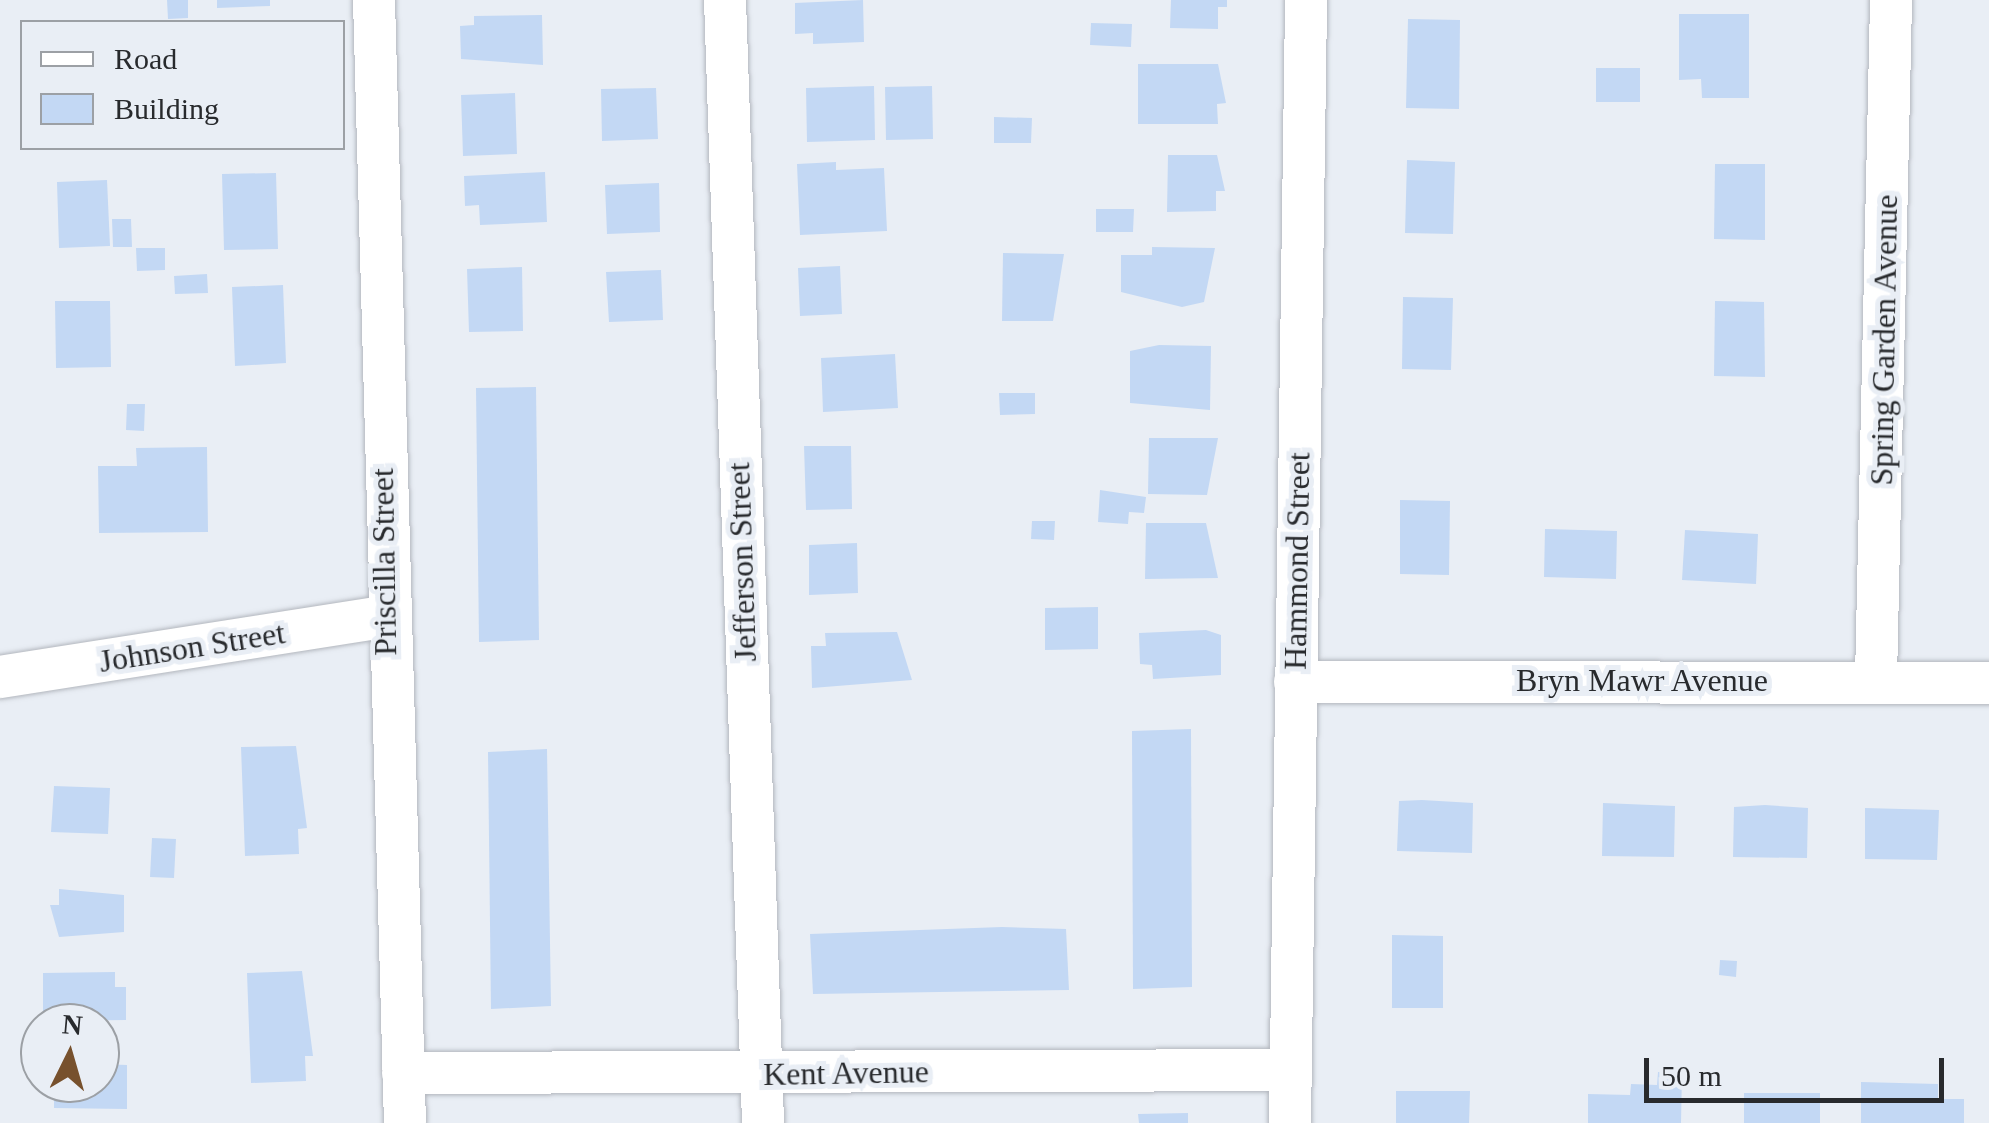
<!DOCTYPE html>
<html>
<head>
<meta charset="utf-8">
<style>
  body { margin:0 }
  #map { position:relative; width:1989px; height:1123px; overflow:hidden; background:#e9eef5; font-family:Georgia,serif }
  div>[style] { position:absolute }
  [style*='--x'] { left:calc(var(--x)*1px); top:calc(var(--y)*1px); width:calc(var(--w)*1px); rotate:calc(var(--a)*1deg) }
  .building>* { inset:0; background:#c3d8f4 }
  .roads { filter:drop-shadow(0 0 2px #b3b7be) drop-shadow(0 0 2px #b3b7be) }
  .minor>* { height:42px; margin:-21px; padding:0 21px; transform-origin:21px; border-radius:21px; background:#fff }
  span { translate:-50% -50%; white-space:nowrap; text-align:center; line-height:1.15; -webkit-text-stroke:10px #e9eef5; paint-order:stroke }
  .street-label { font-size:32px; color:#282a2d }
  .legend { position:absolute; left:20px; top:20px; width:325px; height:130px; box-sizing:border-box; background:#e9eef5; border:2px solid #9ca0a5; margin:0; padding:12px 18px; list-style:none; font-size:30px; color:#282a2d }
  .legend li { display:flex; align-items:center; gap:20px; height:50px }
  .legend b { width:50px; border:2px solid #9ca0a5 }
  .north { position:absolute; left:20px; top:1003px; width:100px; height:100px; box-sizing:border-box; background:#e9eef5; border:2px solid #9ca0a5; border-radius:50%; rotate:5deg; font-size:28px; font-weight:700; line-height:40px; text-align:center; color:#282a2d }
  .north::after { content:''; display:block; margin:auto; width:35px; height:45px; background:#77512d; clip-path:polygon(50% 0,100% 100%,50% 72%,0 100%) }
  .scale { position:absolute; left:1644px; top:1058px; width:300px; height:45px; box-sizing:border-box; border:5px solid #282a2d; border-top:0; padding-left:12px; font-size:30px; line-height:35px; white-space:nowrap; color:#282a2d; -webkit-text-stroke:8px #e9eef5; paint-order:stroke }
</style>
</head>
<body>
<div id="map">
  <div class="building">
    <div style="clip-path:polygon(167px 0,188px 0,188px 18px,168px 19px)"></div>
    <div style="clip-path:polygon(217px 0,270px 0,270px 6px,217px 8px)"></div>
    <div style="clip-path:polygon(863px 0,864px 42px,813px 44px,813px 33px,795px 34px,795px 3px)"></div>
    <div style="clip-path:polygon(1171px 0,1227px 0,1227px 7px,1218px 7px,1218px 29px,1170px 28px)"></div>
    <div style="clip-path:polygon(1679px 14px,1749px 14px,1749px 98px,1702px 98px,1701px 79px,1679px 80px)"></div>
    <div style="clip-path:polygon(542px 15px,543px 65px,461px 59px,460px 26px,474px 25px,474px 16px)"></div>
    <div style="clip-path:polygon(1408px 19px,1460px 20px,1459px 109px,1406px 108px)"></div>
    <div style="clip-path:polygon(1091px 23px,1132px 24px,1131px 47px,1090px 45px)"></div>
    <div style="clip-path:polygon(1138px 64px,1218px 64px,1226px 103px,1217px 104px,1218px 124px,1138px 124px)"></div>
    <div style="clip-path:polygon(1596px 68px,1640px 68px,1640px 102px,1596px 102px)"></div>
    <div style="clip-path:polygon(874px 86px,875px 140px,807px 142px,806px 88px)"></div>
    <div style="clip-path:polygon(932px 86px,933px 139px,886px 140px,885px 87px)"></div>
    <div style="clip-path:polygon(656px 88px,658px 139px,602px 141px,601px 89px)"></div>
    <div style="clip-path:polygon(515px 93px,517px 154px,463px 156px,461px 95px)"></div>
    <div style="clip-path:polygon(994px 117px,1032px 118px,1031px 143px,994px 143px)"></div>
    <div style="clip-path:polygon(1168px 155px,1217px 155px,1225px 191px,1216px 191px,1216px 211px,1167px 212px)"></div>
    <div style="clip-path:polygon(1407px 160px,1455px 162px,1453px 234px,1405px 233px)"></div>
    <div style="clip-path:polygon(836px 162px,836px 170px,884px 168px,887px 231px,800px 235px,797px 164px)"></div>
    <div style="clip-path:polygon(1715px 164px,1765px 164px,1765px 240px,1714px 239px)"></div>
    <div style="clip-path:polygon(545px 172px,547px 222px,480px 225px,479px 205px,465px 206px,464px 176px)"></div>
    <div style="clip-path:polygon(276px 173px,278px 249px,224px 250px,222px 174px)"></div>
    <div style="clip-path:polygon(107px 180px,110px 246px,59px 248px,57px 182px)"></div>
    <div style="clip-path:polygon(659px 183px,660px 232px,607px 234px,605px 185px)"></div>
    <div style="clip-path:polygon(1096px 209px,1134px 209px,1133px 232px,1096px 232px)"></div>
    <div style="clip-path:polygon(112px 219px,131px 219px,132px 247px,113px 247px)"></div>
    <div style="clip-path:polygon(1152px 247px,1215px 248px,1204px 302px,1182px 307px,1121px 292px,1121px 255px,1152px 255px)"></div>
    <div style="clip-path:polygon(136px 248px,165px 248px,165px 270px,137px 271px)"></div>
    <div style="clip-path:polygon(1003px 253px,1064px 254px,1053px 321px,1002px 321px)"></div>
    <div style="clip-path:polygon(840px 266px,842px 314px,800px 316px,798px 268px)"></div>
    <div style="clip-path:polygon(522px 267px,523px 331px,469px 332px,467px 269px)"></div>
    <div style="clip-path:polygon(661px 270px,663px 320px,609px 322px,606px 272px)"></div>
    <div style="clip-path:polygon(207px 274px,208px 293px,175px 294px,174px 276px)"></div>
    <div style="clip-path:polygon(283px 285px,286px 363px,235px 366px,232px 287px)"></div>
    <div style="clip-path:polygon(1403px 297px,1453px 298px,1451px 370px,1402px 369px)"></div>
    <div style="clip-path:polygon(55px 301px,110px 301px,111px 367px,56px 368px)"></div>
    <div style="clip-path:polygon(1715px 301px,1764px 302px,1765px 377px,1714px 376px)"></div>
    <div style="clip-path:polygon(1159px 345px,1211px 346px,1210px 410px,1130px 403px,1130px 351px)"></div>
    <div style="clip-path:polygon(895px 354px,898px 408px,823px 412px,821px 358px)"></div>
    <div style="clip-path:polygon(536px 387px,539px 640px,479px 642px,476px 388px)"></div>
    <div style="clip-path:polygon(999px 393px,1035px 393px,1035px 414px,1000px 415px)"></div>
    <div style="clip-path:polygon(127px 404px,145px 404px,144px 431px,126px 430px)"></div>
    <div style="clip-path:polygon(1149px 438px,1218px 438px,1207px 495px,1148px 494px)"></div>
    <div style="clip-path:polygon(804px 446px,851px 446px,852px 509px,806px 510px)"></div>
    <div style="clip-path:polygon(207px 447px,208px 532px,99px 533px,98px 466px,137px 466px,136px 448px)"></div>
    <div style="clip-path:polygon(1100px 490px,1146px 497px,1144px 513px,1129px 512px,1128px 524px,1098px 522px)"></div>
    <div style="clip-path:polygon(1400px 500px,1450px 501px,1449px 575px,1400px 574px)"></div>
    <div style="clip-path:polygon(1032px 521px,1055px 521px,1054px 540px,1031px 539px)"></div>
    <div style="clip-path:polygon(1146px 523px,1206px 523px,1218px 578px,1145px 579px)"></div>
    <div style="clip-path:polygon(1545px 529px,1617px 531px,1616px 579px,1544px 577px)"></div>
    <div style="clip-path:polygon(1685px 530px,1758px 534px,1756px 584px,1682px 580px)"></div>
    <div style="clip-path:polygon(857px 543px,858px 593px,809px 595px,809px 545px)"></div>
    <div style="clip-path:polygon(1098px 607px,1098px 649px,1045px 650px,1045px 608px)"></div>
    <div style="clip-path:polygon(1206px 630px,1221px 635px,1221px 675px,1153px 679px,1152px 665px,1140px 664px,1139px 633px)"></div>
    <div style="clip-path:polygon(897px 632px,912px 680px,812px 688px,811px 646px,826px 646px,825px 633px)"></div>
    <div style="clip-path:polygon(1191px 729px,1192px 987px,1133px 989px,1132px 731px)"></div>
    <div style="clip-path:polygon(296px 746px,307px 828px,298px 829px,299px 854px,245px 856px,241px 747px)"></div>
    <div style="clip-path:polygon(547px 749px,551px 1006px,491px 1009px,488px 752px)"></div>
    <div style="clip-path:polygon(54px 786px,110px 788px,108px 834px,51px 832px)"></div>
    <div style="clip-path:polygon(1422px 800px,1473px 803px,1472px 853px,1397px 851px,1399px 801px)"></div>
    <div style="clip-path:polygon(1603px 803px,1675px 806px,1674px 857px,1602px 856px)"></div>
    <div style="clip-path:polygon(1765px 805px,1808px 808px,1807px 858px,1733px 857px,1734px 807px)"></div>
    <div style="clip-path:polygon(1865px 808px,1939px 810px,1937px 860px,1865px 859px)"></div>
    <div style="clip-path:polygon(152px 838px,176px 839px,174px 878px,150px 877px)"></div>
    <div style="clip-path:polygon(59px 889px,124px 895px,124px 932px,59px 937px,50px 905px,59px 905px)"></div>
    <div style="clip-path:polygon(1002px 927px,1066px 929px,1069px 990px,813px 994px,810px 934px)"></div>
    <div style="clip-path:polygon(1392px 935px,1443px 936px,1443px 1008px,1392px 1008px)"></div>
    <div style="clip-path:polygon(1720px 960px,1737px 961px,1736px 977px,1719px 975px)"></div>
    <div style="clip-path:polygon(302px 971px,313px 1056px,305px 1056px,306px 1081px,251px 1083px,247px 973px)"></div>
    <div style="clip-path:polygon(115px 972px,115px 987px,126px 987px,126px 1020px,43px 1021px,43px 973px)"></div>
    <div style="clip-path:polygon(100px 1064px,127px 1065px,127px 1109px,54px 1108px,54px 1083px,100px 1083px)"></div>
    <div style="clip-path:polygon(1658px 1072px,1682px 1073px,1681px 1123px,1588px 1123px,1588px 1094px,1630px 1095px,1631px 1084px,1657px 1085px)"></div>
    <div style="clip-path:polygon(1861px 1082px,1938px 1084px,1938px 1099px,1964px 1099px,1964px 1123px,1861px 1123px)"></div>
    <div style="clip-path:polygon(1396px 1091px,1470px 1091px,1469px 1123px,1396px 1123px)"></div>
    <div style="clip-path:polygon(1744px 1093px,1820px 1093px,1820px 1123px,1744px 1123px)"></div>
    <div style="clip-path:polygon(1188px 1113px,1188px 1123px,1139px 1123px,1138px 1114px)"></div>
  </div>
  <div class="roads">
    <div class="minor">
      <div style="--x:374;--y:0;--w:1123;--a:88.42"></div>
      <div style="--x:725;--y:0;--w:1124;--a:88.06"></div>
      <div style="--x:0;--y:677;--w:389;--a:-8.9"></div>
      <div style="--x:1876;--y:679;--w:679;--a:-88.73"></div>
      <div style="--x:1295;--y:682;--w:694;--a:0.08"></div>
      <div style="--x:403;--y:1073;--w:887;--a:-0.19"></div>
      <div style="--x:1290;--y:1123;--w:1123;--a:-89.18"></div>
    </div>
  </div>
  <div class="street-label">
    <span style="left:1884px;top:340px;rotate:-89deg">Spring Garden Avenue</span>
    <span style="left:1297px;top:561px;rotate:-89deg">Hammond Street</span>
    <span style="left:384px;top:562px;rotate:-91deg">Priscilla Street</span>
    <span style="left:742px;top:562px;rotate:-92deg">Jefferson Street</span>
    <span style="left:192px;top:647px;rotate:-9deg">Johnson Street</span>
    <span style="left:1642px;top:680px">Bryn Mawr Avenue</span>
    <span style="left:846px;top:1073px;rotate:-1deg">Kent Avenue</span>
  </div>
  <ul class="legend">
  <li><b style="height:12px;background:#fff"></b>Road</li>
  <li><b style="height:28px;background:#c3d8f4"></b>Building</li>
  </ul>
  <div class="north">N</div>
  <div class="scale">50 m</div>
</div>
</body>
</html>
